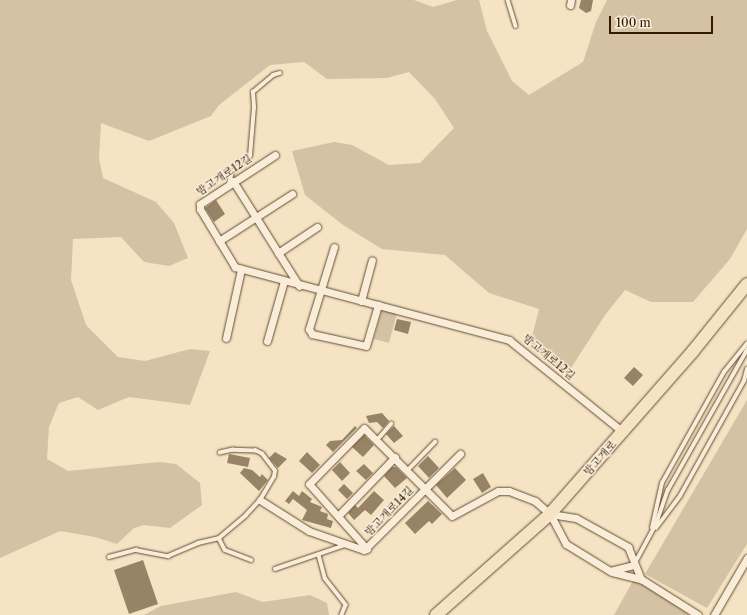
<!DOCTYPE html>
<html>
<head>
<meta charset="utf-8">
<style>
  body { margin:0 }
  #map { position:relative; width:747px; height:615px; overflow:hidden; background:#f6e3c4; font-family:"Libre Caslon Text","Noto Serif KR",serif }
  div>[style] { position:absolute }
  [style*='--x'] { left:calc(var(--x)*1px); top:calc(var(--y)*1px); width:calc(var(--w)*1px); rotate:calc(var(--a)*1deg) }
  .green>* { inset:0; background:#d5c1a3 }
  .building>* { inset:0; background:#978366 }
  .roads { filter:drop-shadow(0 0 1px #624c31) drop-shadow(0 0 1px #624c31) }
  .service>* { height:3.5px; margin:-1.75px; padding:0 1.75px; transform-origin:1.75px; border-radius:1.75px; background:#f9edd9 }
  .minor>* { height:7px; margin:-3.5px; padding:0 3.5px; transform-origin:3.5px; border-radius:3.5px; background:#f9edd9 }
  .primary>* { height:12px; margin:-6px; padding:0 6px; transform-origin:6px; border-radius:6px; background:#f6e3c4 }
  span { translate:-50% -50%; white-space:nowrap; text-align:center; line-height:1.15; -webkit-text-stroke:3px #f9edd9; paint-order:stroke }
  .street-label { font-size:11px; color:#311a00 }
  .scale { position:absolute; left:609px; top:16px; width:104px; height:18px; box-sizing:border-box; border:2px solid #311a00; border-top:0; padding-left:5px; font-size:12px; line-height:14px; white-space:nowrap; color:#311a00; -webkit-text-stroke:3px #f9edd9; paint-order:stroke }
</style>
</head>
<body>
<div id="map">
  <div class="green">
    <div style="clip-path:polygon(0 0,414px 0,433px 7px,457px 0,479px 0,487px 31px,512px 81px,529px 95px,583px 62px,596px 22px,607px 0,747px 0,747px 229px,730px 259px,693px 302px,651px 302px,625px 290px,605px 315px,566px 376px,530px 345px,539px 309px,489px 293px,445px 255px,382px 249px,343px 225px,305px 195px,292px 151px,334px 142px,352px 145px,389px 165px,420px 163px,454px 128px,435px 99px,409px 72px,387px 78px,327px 79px,304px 62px,270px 65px,219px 105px,211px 116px,149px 141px,101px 123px,99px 158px,103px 178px,156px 202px,174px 223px,188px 258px,169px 266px,144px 262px,121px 237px,73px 239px,71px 280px,86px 325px,118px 357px,145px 361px,190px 349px,210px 351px,190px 405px,129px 397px,98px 410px,78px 397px,59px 403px,49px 427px,47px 459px,68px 471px,159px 462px,176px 464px,200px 483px,202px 505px,170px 528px,144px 525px,134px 528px,117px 544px,95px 537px,60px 531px,0 558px)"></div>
    <div style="clip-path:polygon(382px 309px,397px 313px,389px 343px,374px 339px)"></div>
    <div style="clip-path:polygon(747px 400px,747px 544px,707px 608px,645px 574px)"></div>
    <div style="clip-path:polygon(634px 579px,690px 615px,614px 615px)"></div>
    <div style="clip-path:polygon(236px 592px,263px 602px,310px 595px,327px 603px,329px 615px,144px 615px,161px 606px)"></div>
  </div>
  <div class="building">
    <div style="clip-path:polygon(581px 0,593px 0,591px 11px,586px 13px,579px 8px)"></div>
    <div style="clip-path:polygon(216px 200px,225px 214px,214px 222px,205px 208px)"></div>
    <div style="clip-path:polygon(397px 319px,411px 322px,408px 334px,394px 330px)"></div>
    <div style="clip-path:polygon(634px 367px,643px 375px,633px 386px,624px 378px)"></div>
    <div style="clip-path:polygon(382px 413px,389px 421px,383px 428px,377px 422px,369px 423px,366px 416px)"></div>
    <div style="clip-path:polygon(355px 426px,357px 428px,333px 452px,326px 445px,330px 441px,342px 440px)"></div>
    <div style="clip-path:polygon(394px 426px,403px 436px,394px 443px,386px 434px)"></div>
    <div style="clip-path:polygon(364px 435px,374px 445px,363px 457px,352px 447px)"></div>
    <div style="clip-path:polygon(275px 452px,287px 459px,278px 468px,269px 458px)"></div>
    <div style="clip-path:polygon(307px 452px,320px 465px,312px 473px,299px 461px)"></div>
    <div style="clip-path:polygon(229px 454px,250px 458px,248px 467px,227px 463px)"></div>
    <div style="clip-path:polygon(428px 456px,439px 468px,429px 478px,418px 466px)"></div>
    <div style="clip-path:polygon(340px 462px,350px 473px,342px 481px,332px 470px)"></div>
    <div style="clip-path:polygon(364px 464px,373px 473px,366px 480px,356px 471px)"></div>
    <div style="clip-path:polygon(392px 467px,396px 467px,407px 478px,395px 488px,384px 476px)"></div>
    <div style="clip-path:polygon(244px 468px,252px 470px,260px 477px,262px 474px,268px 480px,259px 491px,240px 473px)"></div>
    <div style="clip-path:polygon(455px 468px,466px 480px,447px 498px,436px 485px)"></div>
    <div style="clip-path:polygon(483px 473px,491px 487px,482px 493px,473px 479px)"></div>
    <div style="clip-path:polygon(344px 484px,353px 493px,347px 499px,338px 490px)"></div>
    <div style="clip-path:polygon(293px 491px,299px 496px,302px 491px,312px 499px,310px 502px,322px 507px,320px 511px,328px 514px,327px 519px,333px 521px,331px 528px,302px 520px,307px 510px,293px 499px,289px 504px,285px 501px)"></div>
    <div style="clip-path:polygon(374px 491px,384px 500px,371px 515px,365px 510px,354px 520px,348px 513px,355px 505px,358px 508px)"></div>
    <div style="clip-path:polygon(428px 501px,442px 514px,432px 524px,429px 521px,415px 534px,405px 523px)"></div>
    <div style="clip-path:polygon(143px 560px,158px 604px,129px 614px,114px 570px)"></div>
  </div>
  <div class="roads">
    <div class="service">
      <div style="--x:508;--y:0;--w:27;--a:73"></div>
      <div style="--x:229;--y:184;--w:12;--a:-76"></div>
      <div style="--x:232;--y:172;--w:24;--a:-42"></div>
      <div style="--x:250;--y:156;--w:49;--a:-85.3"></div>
      <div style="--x:254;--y:107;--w:15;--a:-94"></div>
      <div style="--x:253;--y:92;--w:26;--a:-40"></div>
      <div style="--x:273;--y:75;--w:7;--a:-16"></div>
      <div style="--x:378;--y:439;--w:20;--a:-49"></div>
      <div style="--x:408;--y:470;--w:39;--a:-46"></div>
      <div style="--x:652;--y:528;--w:46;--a:-77.5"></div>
      <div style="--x:662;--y:483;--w:127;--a:-60.8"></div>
      <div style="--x:724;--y:372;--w:36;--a:-51"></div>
      <div style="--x:656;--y:528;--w:40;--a:-53"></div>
      <div style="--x:680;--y:496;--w:132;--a:-60.9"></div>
      <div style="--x:744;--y:381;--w:12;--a:-76"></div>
      <div style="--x:219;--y:538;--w:13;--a:63"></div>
      <div style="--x:225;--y:550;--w:28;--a:21"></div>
      <div style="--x:319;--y:555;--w:24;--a:75"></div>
      <div style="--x:325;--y:578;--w:34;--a:52"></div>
      <div style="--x:346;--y:605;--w:11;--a:112"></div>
      <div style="--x:109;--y:557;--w:28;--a:-15"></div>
      <div style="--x:136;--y:550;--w:33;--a:11"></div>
      <div style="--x:168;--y:556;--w:33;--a:-23"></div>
      <div style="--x:198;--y:543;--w:22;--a:-13"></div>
      <div style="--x:219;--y:538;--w:35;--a:-40"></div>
      <div style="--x:246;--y:515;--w:21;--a:-47"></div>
      <div style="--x:260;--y:500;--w:27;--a:-59"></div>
      <div style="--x:274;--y:477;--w:6;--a:-81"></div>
      <div style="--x:275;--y:471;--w:21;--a:-127"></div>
      <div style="--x:262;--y:454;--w:7;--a:-153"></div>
      <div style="--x:256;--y:451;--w:23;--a:-178"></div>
      <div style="--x:233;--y:450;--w:13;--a:167"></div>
      <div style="--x:635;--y:563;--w:44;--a:-61.7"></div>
      <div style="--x:656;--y:524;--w:36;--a:-71"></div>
      <div style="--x:668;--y:490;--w:161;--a:-60.6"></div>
      <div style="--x:275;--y:569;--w:74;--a:-18.9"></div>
    </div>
    <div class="minor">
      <div style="--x:570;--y:5;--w:5;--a:-79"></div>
      <div style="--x:275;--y:155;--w:90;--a:146.8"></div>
      <div style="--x:200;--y:204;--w:5;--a:90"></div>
      <div style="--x:200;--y:209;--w:68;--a:58.9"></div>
      <div style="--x:235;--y:267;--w:284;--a:14.9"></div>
      <div style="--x:509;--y:340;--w:146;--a:38.9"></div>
      <div style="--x:233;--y:181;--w:124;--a:57.8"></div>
      <div style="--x:219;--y:241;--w:87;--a:-32.8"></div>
      <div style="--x:334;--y:247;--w:86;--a:107"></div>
      <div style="--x:309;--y:329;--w:6;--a:59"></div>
      <div style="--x:312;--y:334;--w:55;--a:12.5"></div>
      <div style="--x:366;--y:346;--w:43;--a:-73.7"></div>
      <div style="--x:278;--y:253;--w:47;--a:-33.7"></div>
      <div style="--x:361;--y:301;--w:42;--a:-75"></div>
      <div style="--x:226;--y:338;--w:71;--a:-77.7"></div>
      <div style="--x:267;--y:341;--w:62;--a:-74.2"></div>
      <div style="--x:260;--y:500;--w:58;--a:32.3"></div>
      <div style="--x:309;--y:531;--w:58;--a:19.1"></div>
      <div style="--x:364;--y:550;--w:136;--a:-45"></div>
      <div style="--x:550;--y:514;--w:26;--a:9"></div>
      <div style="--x:576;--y:518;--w:60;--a:29.1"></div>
      <div style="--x:628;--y:547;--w:35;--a:68"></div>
      <div style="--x:641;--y:579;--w:67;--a:32.3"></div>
      <div style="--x:338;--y:516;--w:82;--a:-46"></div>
      <div style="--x:367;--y:549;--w:87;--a:-131.7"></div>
      <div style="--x:309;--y:484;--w:78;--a:-45.5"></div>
      <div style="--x:364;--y:428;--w:124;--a:45"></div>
      <div style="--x:452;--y:516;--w:52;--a:-28.5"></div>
      <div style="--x:498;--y:491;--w:11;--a:0"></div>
      <div style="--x:509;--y:491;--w:28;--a:21"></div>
      <div style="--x:535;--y:501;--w:20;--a:41"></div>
      <div style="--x:550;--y:514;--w:34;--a:62"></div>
      <div style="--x:566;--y:544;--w:52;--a:31.5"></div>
      <div style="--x:610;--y:571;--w:25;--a:-14"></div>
      <div style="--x:612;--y:572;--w:30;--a:14"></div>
      <div style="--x:714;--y:615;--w:66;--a:-59.9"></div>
    </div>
    <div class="primary">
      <div style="--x:436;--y:615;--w:152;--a:-41.5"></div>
      <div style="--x:550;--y:514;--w:217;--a:-48.7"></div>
      <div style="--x:693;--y:351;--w:86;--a:-51.1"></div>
    </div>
  </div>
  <div class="street-label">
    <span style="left:224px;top:175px;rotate:-34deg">밤고개로12길</span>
    <span style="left:549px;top:357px;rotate:40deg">밤고개로12길</span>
    <span style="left:600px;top:458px;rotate:-48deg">밤고개로</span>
    <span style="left:389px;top:511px;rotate:-46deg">밤고개로14길</span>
  </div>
  <div class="scale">100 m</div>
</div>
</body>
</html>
